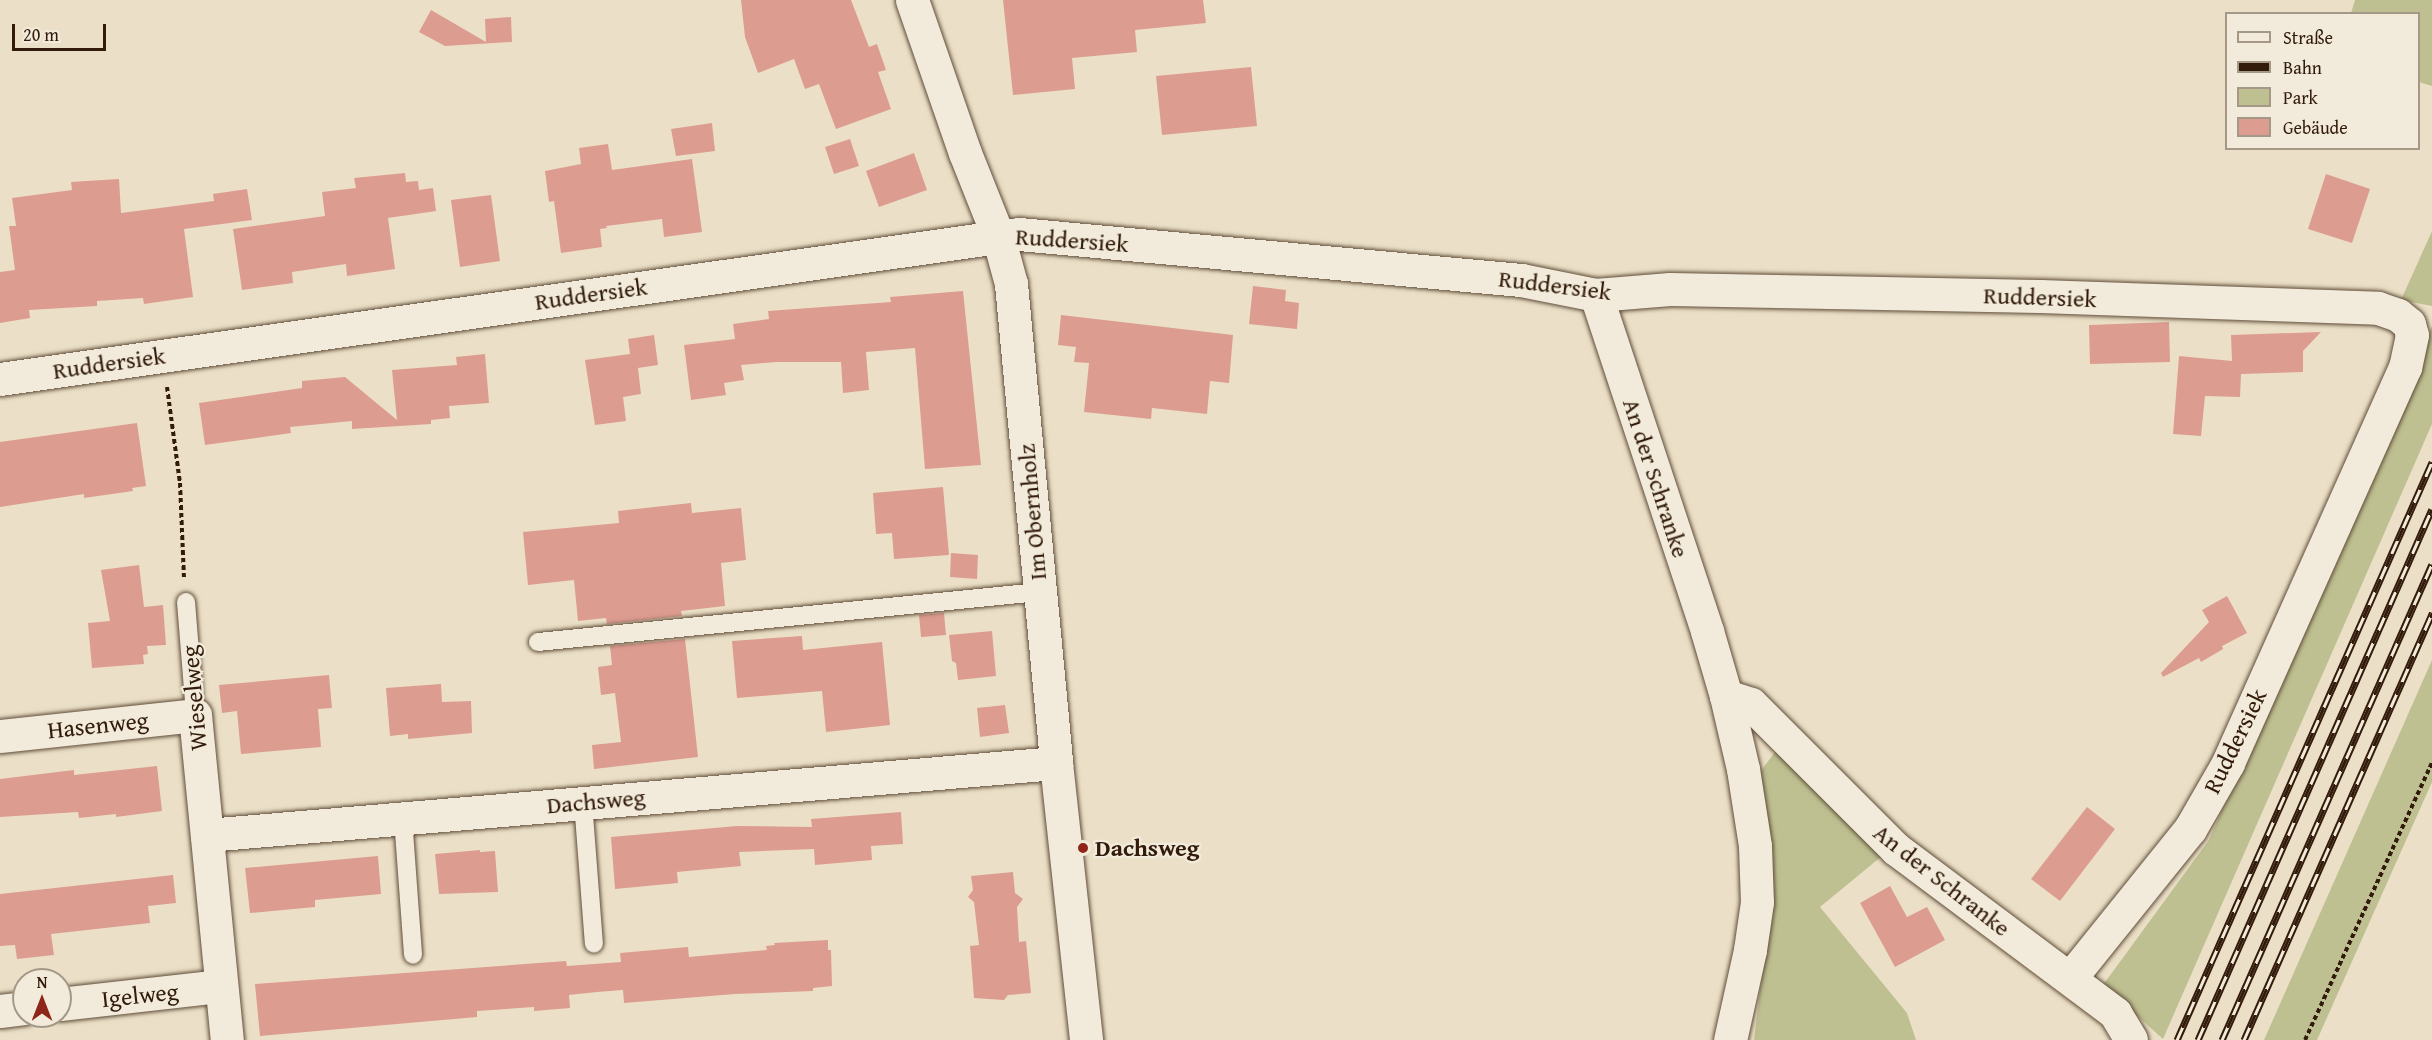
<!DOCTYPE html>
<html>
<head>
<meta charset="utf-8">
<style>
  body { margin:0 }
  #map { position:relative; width:2432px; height:1040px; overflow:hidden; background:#ebe0c7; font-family:"Gentium Book Plus",serif }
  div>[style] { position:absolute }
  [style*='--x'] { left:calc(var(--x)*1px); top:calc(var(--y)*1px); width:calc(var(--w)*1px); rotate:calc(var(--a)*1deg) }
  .green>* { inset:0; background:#bec091 }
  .building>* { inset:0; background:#dd9c90 }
  .path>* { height:4px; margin-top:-2px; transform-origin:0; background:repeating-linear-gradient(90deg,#321b0a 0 4.5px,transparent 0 7.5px) }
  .roads { filter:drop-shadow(0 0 2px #604c39) drop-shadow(0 0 2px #604c39) }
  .lane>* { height:18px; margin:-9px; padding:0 9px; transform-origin:9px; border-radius:9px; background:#f2ebdb }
  .street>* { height:33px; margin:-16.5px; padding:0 16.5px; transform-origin:16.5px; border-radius:16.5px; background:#f2ebdb }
  .rail>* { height:7px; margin-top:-3.5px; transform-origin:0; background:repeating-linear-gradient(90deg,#f2ebdb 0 14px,#321b0a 0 28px); box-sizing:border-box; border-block:2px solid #321b0a }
  .dots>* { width:16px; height:16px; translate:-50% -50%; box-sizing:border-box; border:3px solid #f2ebdb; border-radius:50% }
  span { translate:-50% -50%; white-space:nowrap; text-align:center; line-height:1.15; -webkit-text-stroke:4.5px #f2ebdb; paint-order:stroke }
  .street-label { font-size:24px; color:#321b0a }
  .poi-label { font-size:24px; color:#321b0a; font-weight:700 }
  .left { translate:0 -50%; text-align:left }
  .legend { position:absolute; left:2225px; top:12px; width:195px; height:138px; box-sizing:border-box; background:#f2ebdb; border:2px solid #a59887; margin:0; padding:8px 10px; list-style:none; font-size:18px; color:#321b0a }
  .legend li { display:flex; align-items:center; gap:12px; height:30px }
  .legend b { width:30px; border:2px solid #a59887 }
  .north { position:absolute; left:12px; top:968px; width:60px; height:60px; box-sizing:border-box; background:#f2ebdb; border:2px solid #a59887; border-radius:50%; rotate:0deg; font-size:16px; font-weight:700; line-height:24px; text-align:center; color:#321b0a }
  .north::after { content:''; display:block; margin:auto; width:21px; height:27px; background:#8f2418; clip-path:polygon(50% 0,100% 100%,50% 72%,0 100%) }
  .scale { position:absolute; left:12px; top:24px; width:94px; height:27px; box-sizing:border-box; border:3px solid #321b0a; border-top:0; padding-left:8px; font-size:18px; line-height:21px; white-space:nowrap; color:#321b0a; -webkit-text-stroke:4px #f2ebdb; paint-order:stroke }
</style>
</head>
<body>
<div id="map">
  <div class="green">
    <div style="clip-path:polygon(2355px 0,2432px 0,2432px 86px,2419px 82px,2418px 14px,2351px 13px)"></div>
    <div style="clip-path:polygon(2432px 231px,2432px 306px,2401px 300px)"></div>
    <div style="clip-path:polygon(2432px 326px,2432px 424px,2163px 1039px,2103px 985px,2209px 840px)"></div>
    <div style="clip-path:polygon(2432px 660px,2432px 782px,2317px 1040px,2264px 1040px)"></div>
    <div style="clip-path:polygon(1778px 748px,1882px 856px,1820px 907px,1907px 1013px,1916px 1040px,1754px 1040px,1769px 916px,1757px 776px)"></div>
  </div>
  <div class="building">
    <div style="clip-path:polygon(741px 0,851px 0,869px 47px,877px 44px,886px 70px,878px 72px,891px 109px,836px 129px,819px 84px,805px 89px,794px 59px,758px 73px,745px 37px)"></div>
    <div style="clip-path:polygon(1003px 0,1203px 0,1206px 23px,1135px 30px,1137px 52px,1072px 58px,1075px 89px,1013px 95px)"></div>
    <div style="clip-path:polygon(431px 10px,486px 42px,485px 19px,511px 17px,512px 42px,445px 46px,419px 32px)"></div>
    <div style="clip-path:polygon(1251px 67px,1257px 126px,1162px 135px,1156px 76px)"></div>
    <div style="clip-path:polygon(712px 123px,715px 151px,676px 156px,671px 129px)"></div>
    <div style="clip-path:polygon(850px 139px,859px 166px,834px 174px,825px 147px)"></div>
    <div style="clip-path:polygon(608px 144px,612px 170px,692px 159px,702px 232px,664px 237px,662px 219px,606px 226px,607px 228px,600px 229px,602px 247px,561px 253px,554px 201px,549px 202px,545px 171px,581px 164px,579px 148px)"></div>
    <div style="clip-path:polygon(914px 153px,927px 190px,879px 207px,866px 171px)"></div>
    <div style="clip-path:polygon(405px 173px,406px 182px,418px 181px,419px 190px,433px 188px,436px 211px,388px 218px,395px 269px,347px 276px,346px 264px,292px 272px,293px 283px,242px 290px,233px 229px,325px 216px,322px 192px,356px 188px,354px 178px)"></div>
    <div style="clip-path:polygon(2326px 174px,2370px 189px,2352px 243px,2308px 229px)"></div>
    <div style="clip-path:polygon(119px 179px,121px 213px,214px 201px,213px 194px,247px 189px,252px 220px,184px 229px,193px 297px,144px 304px,143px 298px,97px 301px,97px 306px,29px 310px,30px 318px,0 323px,0 272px,15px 270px,9px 226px,16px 226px,12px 198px,72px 190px,71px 182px)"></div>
    <div style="clip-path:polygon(491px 195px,500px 261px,460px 267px,451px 200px)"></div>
    <div style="clip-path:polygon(1253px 286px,1286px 290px,1285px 301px,1299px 303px,1297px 329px,1249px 324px)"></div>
    <div style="clip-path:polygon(963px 291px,981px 465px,925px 469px,915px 348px,866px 352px,869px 390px,843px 393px,841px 362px,776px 362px,741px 365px,744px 380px,724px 383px,726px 395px,691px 400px,684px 345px,735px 339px,733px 324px,769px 319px,768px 311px,891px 302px,890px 297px)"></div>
    <div style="clip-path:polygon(1061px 315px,1233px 335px,1229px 383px,1210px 381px,1207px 414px,1152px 408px,1151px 419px,1084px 412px,1089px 363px,1074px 362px,1076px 347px,1058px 345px)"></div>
    <div style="clip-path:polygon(2169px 322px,2170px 362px,2090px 364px,2089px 325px)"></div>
    <div style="clip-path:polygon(2321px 332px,2303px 351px,2303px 372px,2241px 374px,2240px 397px,2205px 396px,2201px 436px,2173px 434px,2179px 356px,2232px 361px,2231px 335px)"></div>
    <div style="clip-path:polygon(654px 335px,658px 365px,638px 368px,641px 394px,623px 397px,626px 421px,595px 425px,585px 360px,630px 354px,628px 339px)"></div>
    <div style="clip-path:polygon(485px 354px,489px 403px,449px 406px,450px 418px,431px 420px,431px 424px,352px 429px,352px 421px,290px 427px,291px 433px,205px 445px,199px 403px,302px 388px,302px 381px,345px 377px,397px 420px,392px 370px,457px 365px,456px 357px)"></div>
    <div style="clip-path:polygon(137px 423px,146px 486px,132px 488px,133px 491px,84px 498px,84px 494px,0 507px,0 442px)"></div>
    <div style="clip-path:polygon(943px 487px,949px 555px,894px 559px,892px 533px,876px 534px,873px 493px)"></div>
    <div style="clip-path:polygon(691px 503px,692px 513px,741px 508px,746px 560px,721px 563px,725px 606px,681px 611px,682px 616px,607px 624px,606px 618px,578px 621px,574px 580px,528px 585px,523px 532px,619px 523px,618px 511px)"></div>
    <div style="clip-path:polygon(951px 553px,978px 555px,977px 579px,950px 577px)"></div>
    <div style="clip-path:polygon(139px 565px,144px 607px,163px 605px,166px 645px,147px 646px,148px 654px,143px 655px,144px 664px,92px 668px,88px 623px,110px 621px,101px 570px)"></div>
    <div style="clip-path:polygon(2227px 596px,2247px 633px,2222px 646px,2223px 649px,2201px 662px,2199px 658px,2163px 677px,2161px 673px,2209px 622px,2202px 610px)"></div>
    <div style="clip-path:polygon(944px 613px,946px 635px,921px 637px,919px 615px)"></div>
    <div style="clip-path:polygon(992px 631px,996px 676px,958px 680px,956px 663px,952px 661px,949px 635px)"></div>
    <div style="clip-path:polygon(802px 636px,803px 650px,882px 642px,890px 725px,826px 732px,822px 691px,737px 698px,732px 641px)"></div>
    <div style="clip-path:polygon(685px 639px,698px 757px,594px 769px,592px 745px,621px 742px,615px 693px,601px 695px,598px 667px,612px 665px,610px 646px)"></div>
    <div style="clip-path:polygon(329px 675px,332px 708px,318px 709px,321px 747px,241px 754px,237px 711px,222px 713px,219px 685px)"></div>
    <div style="clip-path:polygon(441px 684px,442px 702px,471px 701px,472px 733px,408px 739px,408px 734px,390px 736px,386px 688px)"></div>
    <div style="clip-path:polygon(1005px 705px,1009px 733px,980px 737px,977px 708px)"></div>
    <div style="clip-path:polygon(157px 766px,162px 811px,116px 817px,116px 814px,79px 818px,78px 812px,0 817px,0 779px,74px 770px,74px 775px)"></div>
    <div style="clip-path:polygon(2087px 807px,2115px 829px,2060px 901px,2031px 879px)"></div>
    <div style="clip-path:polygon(901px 812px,903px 844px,871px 846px,872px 860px,815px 865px,814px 849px,739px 852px,741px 866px,677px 872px,678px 883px,615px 889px,611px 837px,737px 826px,812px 827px,811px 819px)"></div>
    <div style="clip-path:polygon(480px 850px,480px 852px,495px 851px,498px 892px,439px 894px,435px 854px)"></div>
    <div style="clip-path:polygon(378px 856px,381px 894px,315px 900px,315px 907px,250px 913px,245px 868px)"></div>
    <div style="clip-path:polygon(1013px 872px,1015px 893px,1023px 899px,1017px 907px,1019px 942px,1026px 941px,1031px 993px,1008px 995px,1004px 1000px,974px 998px,970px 946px,979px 945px,974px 902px,968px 897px,973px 890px,971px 876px)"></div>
    <div style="clip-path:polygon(173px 875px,176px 903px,148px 906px,150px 923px,51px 934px,54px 955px,17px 959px,15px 945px,0 946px,0 894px)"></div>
    <div style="clip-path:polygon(1890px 886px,1907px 917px,1927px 907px,1945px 940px,1895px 967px,1860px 903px)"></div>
    <div style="clip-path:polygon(828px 940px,828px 950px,831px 950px,832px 986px,813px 988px,813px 991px,735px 994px,624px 1003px,623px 990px,597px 992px,569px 995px,570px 1008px,534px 1011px,534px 1007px,477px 1011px,477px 1017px,260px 1036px,255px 984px,566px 961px,567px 966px,621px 962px,620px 953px,688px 947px,689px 957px,767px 950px,766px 946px,775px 945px,774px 943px)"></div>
  </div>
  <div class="path">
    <div style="--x:167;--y:387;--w:97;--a:82.3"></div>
    <div style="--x:180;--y:483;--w:97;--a:87.6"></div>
    <div style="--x:2305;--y:1040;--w:305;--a:-65.4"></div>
  </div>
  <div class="roads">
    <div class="lane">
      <div style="--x:186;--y:602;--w:113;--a:85.4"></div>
      <div style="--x:538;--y:642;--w:503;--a:-5.7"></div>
      <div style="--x:583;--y:802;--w:142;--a:85.6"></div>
      <div style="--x:403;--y:818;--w:137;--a:85.8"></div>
    </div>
    <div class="street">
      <div style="--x:912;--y:0;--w:162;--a:70.9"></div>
      <div style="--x:965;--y:153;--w:89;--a:68.3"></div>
      <div style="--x:998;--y:236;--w:50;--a:74.8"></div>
      <div style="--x:1011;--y:284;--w:481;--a:84.6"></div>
      <div style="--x:1056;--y:763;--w:279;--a:83.8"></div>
      <div style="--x:1596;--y:295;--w:354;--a:71.7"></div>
      <div style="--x:1707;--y:631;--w:68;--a:73.7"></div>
      <div style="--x:1726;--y:696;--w:75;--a:76.9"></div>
      <div style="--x:1743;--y:769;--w:78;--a:81.1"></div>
      <div style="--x:1755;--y:846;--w:56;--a:88"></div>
      <div style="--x:1757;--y:902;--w:49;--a:98.3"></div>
      <div style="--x:1750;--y:950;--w:92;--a:102.5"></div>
      <div style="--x:0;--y:379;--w:1029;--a:-8.1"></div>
      <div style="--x:1019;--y:234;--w:504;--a:5.24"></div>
      <div style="--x:1521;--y:280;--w:76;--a:11.3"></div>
      <div style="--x:1596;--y:295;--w:74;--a:-4.6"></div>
      <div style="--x:1670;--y:289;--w:370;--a:1.1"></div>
      <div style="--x:2040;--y:296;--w:338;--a:2"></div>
      <div style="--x:2378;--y:308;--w:21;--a:19"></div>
      <div style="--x:2398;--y:315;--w:14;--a:39"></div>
      <div style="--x:2409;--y:324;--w:11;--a:75"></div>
      <div style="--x:2412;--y:335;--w:33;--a:102"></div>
      <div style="--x:2405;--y:367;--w:434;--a:114.1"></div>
      <div style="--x:2228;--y:763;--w:76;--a:119.9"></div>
      <div style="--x:2190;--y:829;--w:191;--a:128.8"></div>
      <div style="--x:1726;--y:696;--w:26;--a:18"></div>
      <div style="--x:1751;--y:704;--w:205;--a:45"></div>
      <div style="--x:1896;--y:849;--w:274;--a:36.8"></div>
      <div style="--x:2115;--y:1013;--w:31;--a:59"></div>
      <div style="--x:0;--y:736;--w:196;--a:-6.1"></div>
      <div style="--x:195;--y:715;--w:327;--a:84.4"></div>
      <div style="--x:207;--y:835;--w:852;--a:-4.85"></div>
      <div style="--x:60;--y:1004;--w:162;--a:-6.4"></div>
      <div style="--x:0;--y:1011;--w:24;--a:-7"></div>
    </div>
  </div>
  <div class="rail">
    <div style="--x:2177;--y:1040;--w:632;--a:-66.19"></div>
    <div style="--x:2198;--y:1040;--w:580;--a:-66.22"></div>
    <div style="--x:2222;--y:1040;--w:520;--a:-66.19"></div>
    <div style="--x:2244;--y:1040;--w:467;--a:-66.2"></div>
  </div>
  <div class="dots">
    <div style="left:1083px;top:848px;background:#8f2418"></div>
  </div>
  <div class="street-label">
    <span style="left:1072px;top:240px;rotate:4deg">Ruddersiek</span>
    <span style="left:1555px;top:285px;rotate:7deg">Ruddersiek</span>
    <span style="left:591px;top:294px;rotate:-8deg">Ruddersiek</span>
    <span style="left:2040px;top:297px;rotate:2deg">Ruddersiek</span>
    <span style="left:109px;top:363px;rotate:-8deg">Ruddersiek</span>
    <span style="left:1656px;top:478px;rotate:72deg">An der Schranke</span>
    <span style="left:1032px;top:512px;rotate:-95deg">Im Obernholz</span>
    <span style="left:194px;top:698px;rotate:-95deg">Wieselweg</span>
    <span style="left:98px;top:725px;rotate:-6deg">Hasenweg</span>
    <span style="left:2235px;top:741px;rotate:-64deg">Ruddersiek</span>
    <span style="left:596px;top:801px;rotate:-5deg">Dachsweg</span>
    <span style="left:1942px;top:880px;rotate:38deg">An der Schranke</span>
    <span style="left:140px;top:995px;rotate:-6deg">Igelweg</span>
  </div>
  <div class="poi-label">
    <span class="left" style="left:1095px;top:848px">Dachsweg</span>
  </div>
  <ul class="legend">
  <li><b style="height:8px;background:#f2ebdb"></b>Straße</li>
  <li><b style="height:8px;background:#321b0a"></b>Bahn</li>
  <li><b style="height:16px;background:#bec091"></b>Park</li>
  <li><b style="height:16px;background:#dd9c90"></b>Gebäude</li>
  </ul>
  <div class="north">N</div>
  <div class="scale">20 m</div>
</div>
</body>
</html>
